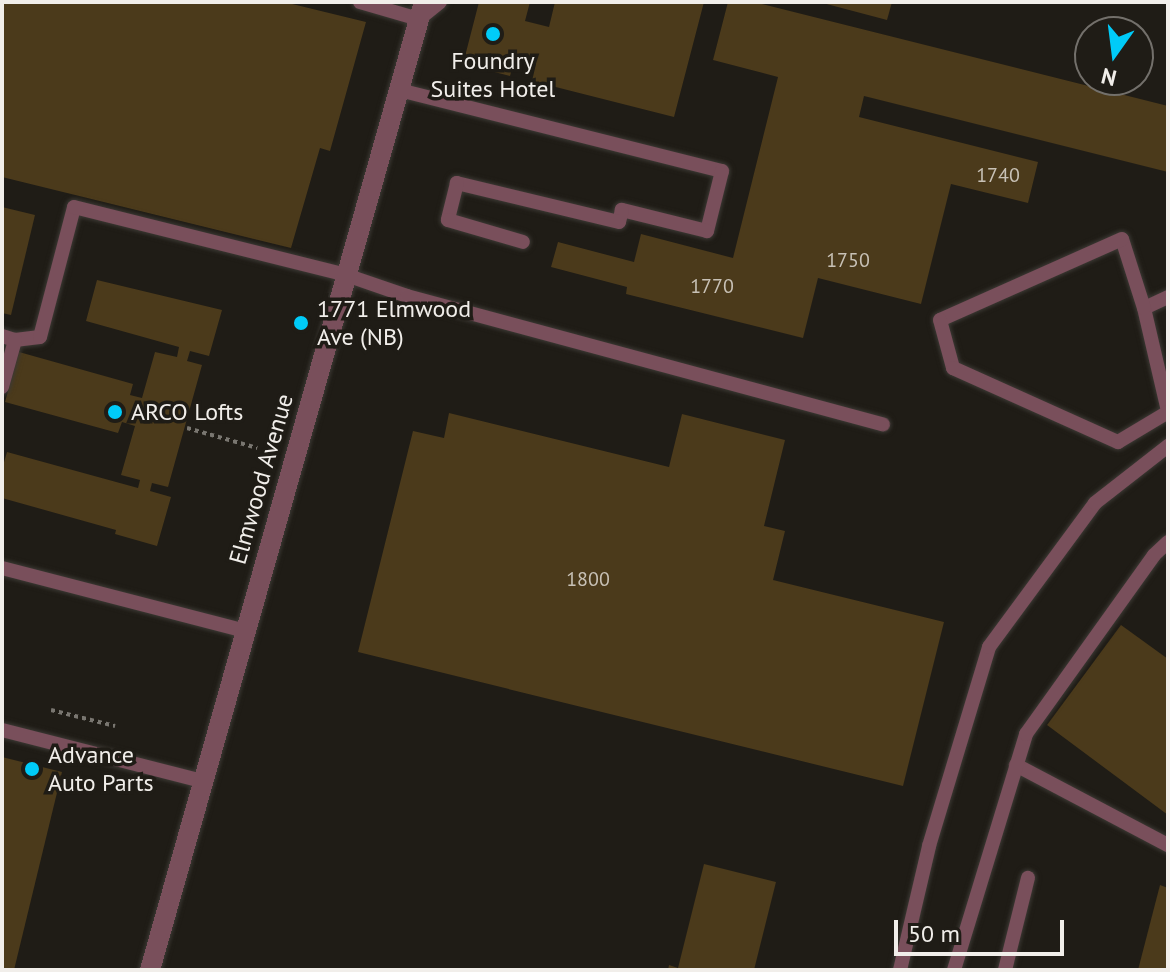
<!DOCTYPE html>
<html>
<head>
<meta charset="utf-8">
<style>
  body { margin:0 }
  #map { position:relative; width:1170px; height:972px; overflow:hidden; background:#1f1c16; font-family:"PT Sans",sans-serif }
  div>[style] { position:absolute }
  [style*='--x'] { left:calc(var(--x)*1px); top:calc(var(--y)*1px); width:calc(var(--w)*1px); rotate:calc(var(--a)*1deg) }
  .building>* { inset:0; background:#4b3a1b }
  .path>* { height:4px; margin-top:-2px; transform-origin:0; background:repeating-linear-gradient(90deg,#797670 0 4px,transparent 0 8px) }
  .roads { filter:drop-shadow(0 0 2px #3c3934) drop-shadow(0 0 2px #3c3934) }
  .service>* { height:14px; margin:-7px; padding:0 7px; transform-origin:7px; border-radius:7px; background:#794f5b }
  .tertiary>* { height:20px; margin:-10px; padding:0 10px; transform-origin:10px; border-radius:10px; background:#794f5b }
  .dots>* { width:22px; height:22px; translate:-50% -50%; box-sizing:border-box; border:4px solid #1f1c16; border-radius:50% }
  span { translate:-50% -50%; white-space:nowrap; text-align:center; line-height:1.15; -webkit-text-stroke:7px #1f1c16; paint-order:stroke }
  .number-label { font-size:20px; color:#c8c1b6 }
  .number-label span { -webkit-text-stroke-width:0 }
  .poi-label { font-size:24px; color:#f1eeea }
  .left { translate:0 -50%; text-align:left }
  .street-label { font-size:24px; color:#f1eeea }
  .frame { position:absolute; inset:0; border:4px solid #f1eeea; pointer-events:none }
  .north { position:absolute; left:1074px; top:16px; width:80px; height:80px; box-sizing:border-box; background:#1f1c16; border:2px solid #73706b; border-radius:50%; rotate:194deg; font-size:22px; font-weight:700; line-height:32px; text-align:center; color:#f1eeea }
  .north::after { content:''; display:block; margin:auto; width:28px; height:36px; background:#00cbf8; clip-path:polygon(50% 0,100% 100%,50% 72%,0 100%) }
  .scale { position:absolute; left:894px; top:920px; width:170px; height:36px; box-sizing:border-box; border:4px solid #f1eeea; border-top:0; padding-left:10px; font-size:24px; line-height:28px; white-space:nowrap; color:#f1eeea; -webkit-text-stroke:6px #1f1c16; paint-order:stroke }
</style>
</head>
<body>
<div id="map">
  <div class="building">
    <div style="clip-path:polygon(2px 2px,284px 2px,366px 22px,330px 151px,320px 148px,291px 248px,2px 177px)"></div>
    <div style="clip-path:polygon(479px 2px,530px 2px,525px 21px,549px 27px,555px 2px,704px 2px,674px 117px,532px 81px,536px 64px,515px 58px,510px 76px,463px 64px)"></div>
    <div style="clip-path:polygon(728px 2px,754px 2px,1168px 106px,1168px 172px,864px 96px,859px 117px,1038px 162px,1028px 203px,951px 184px,921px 304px,818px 278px,803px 338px,626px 294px,627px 287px,551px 267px,558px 242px,634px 262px,641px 234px,733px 258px,778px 77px,713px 60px)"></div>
    <div style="clip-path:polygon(819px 2px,892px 2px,887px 20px)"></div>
    <div style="clip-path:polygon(2px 207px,35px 215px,11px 315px,2px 313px)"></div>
    <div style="clip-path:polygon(97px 280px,222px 310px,209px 356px,190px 351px,187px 361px,202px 365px,168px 487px,152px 483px,150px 491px,171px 497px,157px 546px,115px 534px,116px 530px,2px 498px,2px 469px,7px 452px,138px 488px,140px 480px,121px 475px,135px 426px,122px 422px,118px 433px,5px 402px,19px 352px,133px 384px,130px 395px,142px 398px,155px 352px,177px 357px,179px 347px,86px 321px)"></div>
    <div style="clip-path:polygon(449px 413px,669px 467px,682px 414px,785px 440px,764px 526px,785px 531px,773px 580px,944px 622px,903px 786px,358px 652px,413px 431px,444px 438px)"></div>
    <div style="clip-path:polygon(1121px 625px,1168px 659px,1168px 815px,1047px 725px)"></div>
    <div style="clip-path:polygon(2px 757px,62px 772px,14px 970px,2px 970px)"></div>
    <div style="clip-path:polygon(704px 864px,776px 882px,754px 970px,668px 970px,669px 965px,678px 968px)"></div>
    <div style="clip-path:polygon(1160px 885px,1168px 888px,1168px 970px,1138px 970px)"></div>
  </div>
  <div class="path">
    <div style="--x:187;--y:428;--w:73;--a:15.9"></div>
    <div style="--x:51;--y:710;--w:66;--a:14"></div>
  </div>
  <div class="roads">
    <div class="service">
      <div style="--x:360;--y:2;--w:61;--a:16.1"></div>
      <div style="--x:419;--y:19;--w:27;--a:-39"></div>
      <div style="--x:399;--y:90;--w:333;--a:14.1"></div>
      <div style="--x:722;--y:171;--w:62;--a:104"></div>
      <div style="--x:707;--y:231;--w:88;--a:-166.1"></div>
      <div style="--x:622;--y:210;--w:12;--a:104"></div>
      <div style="--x:619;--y:222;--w:167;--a:-166.5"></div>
      <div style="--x:457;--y:183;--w:38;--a:104"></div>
      <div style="--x:448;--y:220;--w:78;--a:16.3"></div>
      <div style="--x:1168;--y:297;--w:26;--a:155"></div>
      <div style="--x:1144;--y:308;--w:106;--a:76.9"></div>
      <div style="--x:1144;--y:308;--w:72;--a:-107.7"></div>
      <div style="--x:1122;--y:239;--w:199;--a:156"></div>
      <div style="--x:940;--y:320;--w:50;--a:74.8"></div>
      <div style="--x:953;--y:368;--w:181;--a:24.2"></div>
      <div style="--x:1118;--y:442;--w:58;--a:-31"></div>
      <div style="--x:2;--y:336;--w:14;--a:17"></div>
      <div style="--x:15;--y:340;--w:25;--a:-7"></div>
      <div style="--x:40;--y:337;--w:134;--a:-75.3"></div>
      <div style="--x:74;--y:207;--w:280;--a:14"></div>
      <div style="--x:346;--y:275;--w:65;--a:19"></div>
      <div style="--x:407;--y:296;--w:493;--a:15.1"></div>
      <div style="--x:2;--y:387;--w:49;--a:-74.5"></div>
      <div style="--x:2;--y:568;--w:251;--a:14.5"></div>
      <div style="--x:2;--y:730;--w:206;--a:14.3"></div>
      <div style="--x:1016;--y:765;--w:172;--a:27.8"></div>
      <div style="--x:900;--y:970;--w:127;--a:-76.8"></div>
      <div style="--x:929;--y:846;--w:208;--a:-73.2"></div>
      <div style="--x:989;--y:647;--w:179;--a:-53.6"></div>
      <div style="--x:1095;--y:503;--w:93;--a:-38"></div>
      <div style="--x:954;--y:970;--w:247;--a:-73"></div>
      <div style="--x:1026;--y:734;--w:220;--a:-54.4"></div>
      <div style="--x:1154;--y:555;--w:19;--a:-43"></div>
      <div style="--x:1005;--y:970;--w:95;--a:-76"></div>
    </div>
    <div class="tertiary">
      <div style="--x:150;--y:970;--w:1006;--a:-74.2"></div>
    </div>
  </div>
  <div class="dots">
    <div style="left:493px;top:34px;background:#00cbf8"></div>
    <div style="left:301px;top:323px;background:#00cbf8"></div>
    <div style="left:115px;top:412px;background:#00cbf8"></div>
    <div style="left:32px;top:769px;background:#00cbf8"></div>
  </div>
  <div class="number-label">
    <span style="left:998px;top:175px">1740</span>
    <span style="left:848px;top:260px">1750</span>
    <span style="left:712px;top:286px">1770</span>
    <span style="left:588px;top:579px">1800</span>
  </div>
  <div class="poi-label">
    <span style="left:493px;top:75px">Foundry<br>Suites Hotel</span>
    <span class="left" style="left:317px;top:323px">1771 Elmwood<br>Ave (NB)</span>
    <span class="left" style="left:131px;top:412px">ARCO Lofts</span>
    <span class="left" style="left:48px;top:769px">Advance<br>Auto Parts</span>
  </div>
  <div class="street-label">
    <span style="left:261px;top:479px;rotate:-74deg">Elmwood Avenue</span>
  </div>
  <div class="frame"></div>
  <div class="north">N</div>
  <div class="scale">50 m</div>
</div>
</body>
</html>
